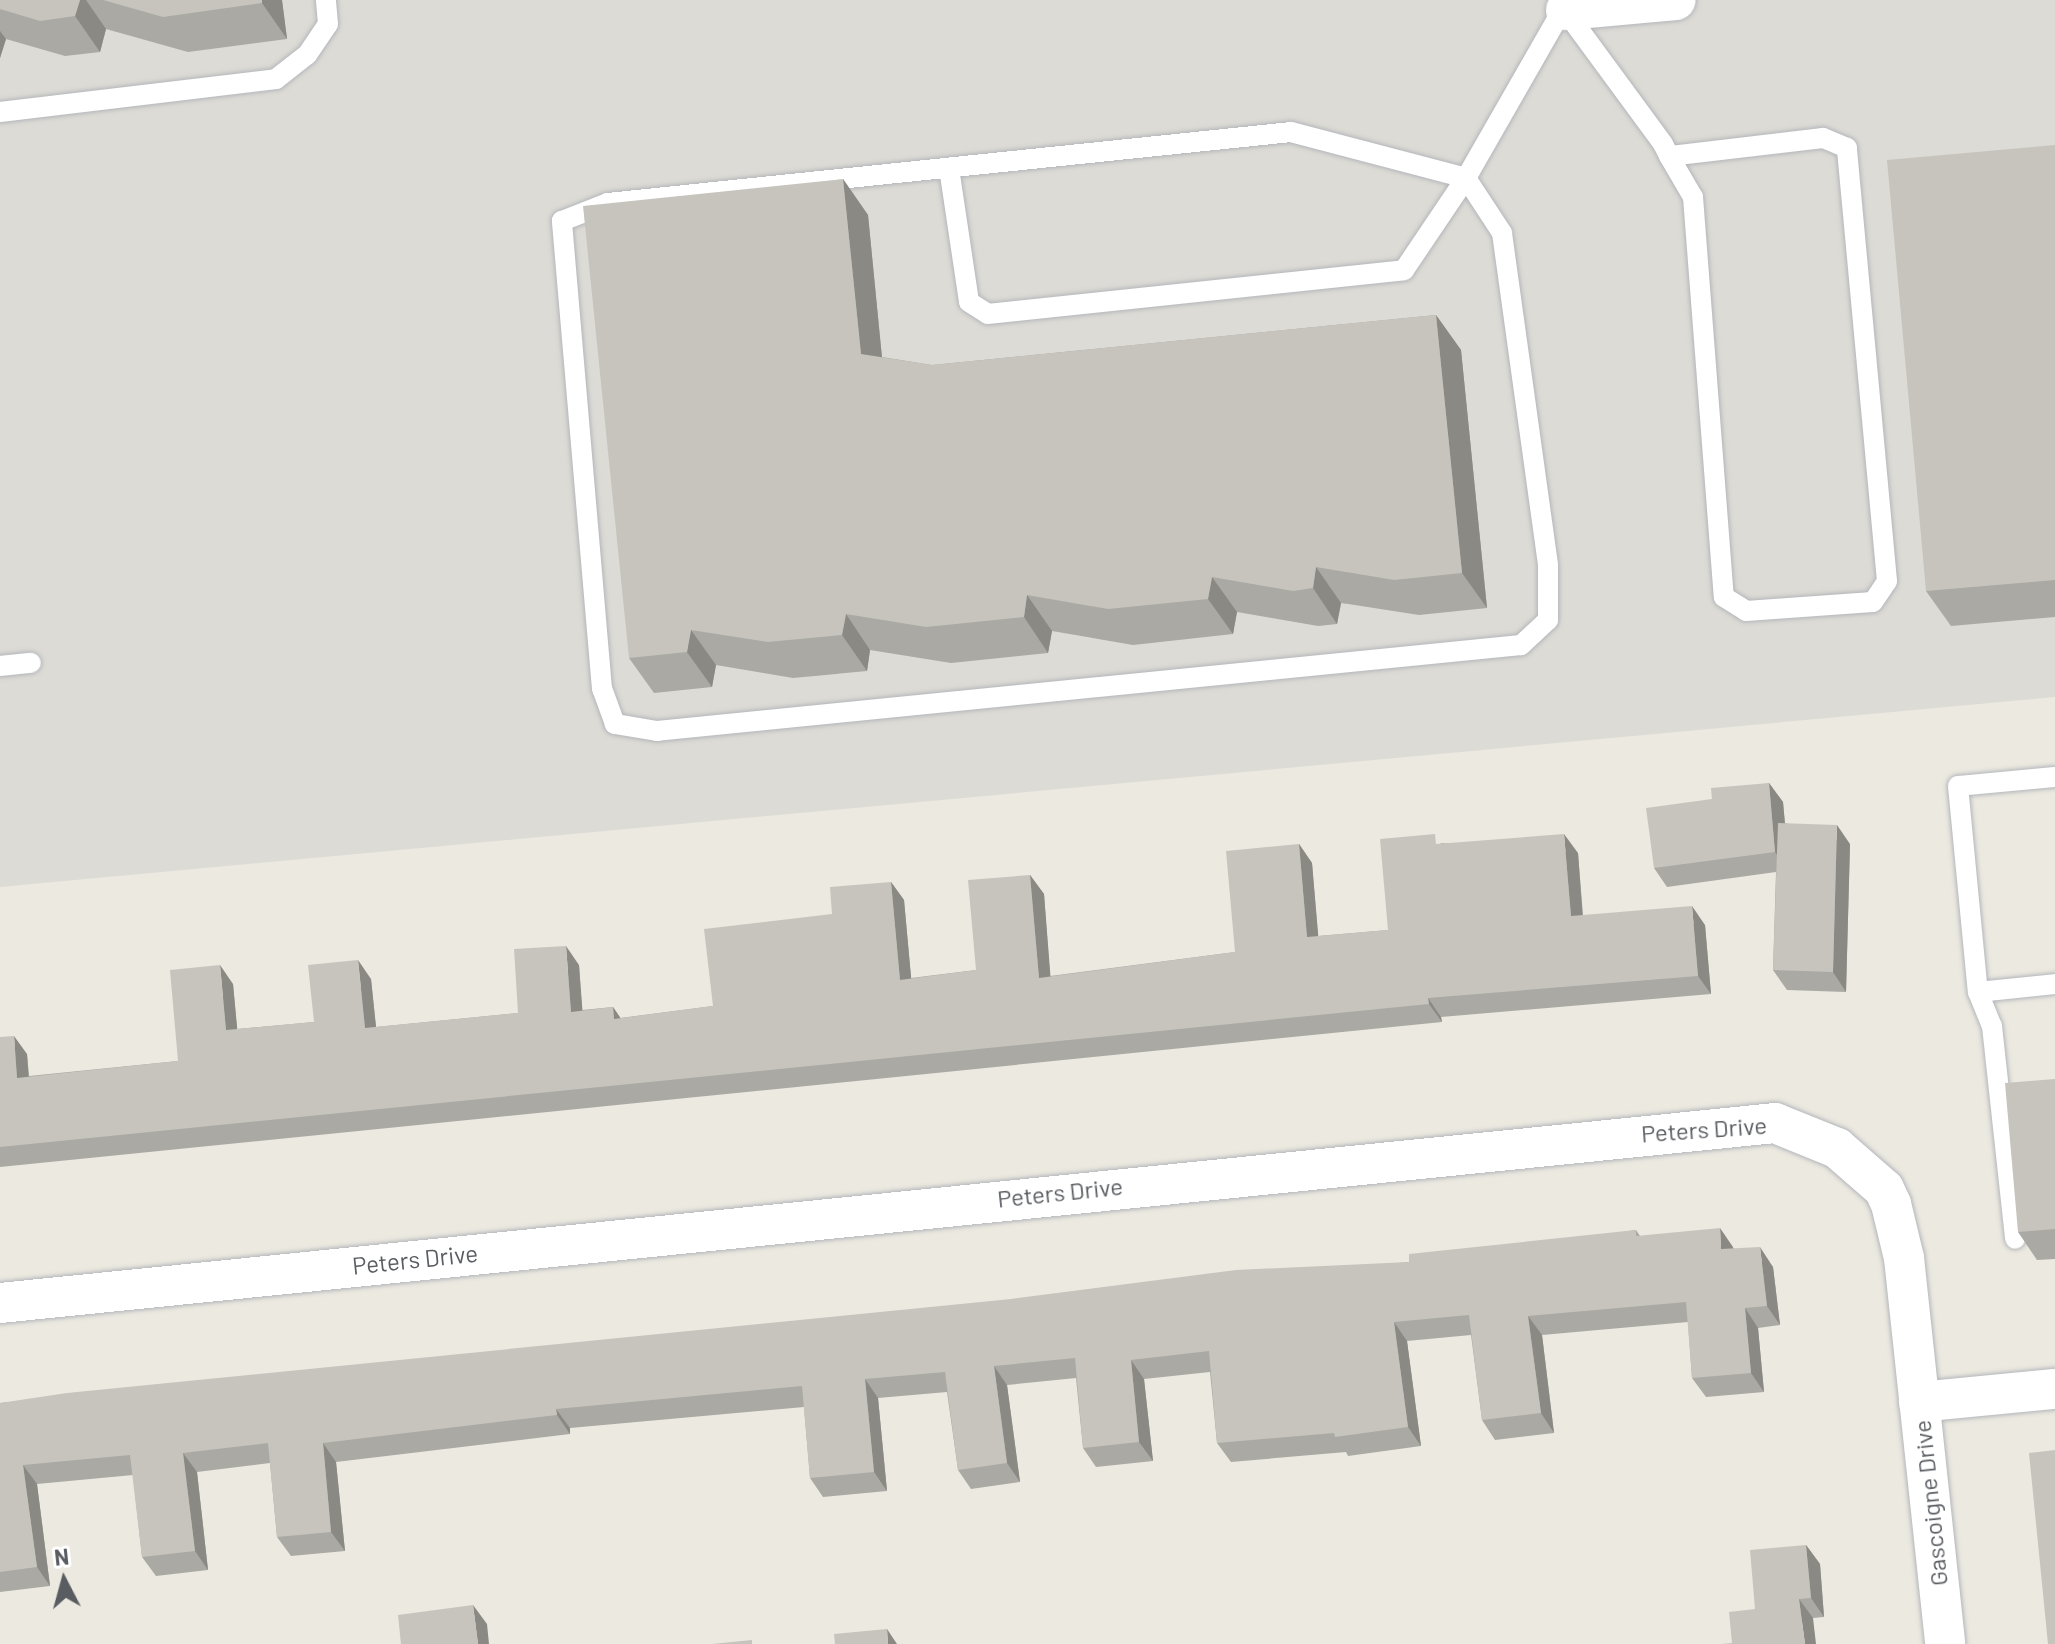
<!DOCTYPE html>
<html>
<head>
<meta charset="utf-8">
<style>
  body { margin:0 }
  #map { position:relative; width:2055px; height:1644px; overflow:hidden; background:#ece9e0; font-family:Barlow,sans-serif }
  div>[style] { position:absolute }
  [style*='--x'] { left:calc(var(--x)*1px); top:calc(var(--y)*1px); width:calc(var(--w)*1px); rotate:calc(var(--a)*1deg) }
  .industrial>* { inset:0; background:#dddbd5 }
  .roads { filter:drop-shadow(0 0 2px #b3b6bb) drop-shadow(0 0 2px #b3b6bb) }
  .lane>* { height:20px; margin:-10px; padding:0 10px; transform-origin:10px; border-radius:10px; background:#fff }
  .street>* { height:40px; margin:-20px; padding:0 20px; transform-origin:20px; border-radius:20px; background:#fff }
  .wall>* { inset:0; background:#aaa9a3 }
  .shaded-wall>* { inset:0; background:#8b8984 }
  .building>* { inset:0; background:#c6c4bd }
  span { translate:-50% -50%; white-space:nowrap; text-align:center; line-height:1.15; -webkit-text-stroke:6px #fff; paint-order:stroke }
  .street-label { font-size:24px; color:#595c61 }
  .north { position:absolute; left:24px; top:1540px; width:80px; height:80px; -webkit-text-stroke:6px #fff; paint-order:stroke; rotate:354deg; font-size:22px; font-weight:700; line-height:32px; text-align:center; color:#595c61 }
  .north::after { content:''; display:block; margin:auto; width:28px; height:36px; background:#595c61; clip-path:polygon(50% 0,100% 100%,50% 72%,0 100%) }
</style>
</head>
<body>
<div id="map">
  <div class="industrial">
    <div style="clip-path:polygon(0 0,2055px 0,2055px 697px,0 887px)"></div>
  </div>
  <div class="roads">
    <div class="lane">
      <div style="--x:1564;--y:9;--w:167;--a:53.7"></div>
      <div style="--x:1663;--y:144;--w:13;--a:63"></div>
      <div style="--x:1669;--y:156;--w:48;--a:59.7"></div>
      <div style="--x:1693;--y:197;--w:401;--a:85.6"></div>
      <div style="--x:1724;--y:597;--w:26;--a:32"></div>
      <div style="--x:1746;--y:611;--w:127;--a:-4.1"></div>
      <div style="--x:1873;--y:602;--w:25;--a:-56"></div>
      <div style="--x:1887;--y:581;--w:435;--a:-95.3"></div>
      <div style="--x:1847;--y:148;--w:26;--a:-157"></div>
      <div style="--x:1823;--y:138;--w:155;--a:173.3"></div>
      <div style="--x:0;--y:112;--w:278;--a:-6.8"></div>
      <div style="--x:276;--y:79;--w:39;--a:-38"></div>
      <div style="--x:307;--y:55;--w:37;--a:-56"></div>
      <div style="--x:328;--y:24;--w:24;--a:-95"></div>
      <div style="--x:1291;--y:132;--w:181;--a:14.7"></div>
      <div style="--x:1466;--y:178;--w:66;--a:56.8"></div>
      <div style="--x:1502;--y:233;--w:335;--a:82.1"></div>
      <div style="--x:1548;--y:565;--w:55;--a:90"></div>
      <div style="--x:1548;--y:620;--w:37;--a:137"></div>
      <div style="--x:1521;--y:645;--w:868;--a:174.32"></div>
      <div style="--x:657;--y:731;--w:43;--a:-170.5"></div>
      <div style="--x:615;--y:724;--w:37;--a:-110"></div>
      <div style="--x:602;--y:689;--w:470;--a:-94.9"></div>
      <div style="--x:562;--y:221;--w:49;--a:-21.4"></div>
      <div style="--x:608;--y:203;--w:687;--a:-5.93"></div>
      <div style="--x:949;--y:168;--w:135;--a:81.5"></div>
      <div style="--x:969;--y:302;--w:22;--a:32"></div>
      <div style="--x:988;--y:314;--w:418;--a:-6"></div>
      <div style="--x:1404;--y:270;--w:111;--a:-56"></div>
      <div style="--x:1466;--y:178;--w:199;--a:-60.2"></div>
      <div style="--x:0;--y:666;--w:31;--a:-6"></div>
      <div style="--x:2055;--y:777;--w:97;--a:174.7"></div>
      <div style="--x:1958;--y:786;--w:207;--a:84.5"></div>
      <div style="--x:1978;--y:992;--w:77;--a:-5.9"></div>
      <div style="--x:1978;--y:992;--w:37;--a:68"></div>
      <div style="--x:1992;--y:1026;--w:214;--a:83.8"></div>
    </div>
    <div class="street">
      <div style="--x:1566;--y:10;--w:110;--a:-5.2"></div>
      <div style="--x:0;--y:1303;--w:1784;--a:-5.79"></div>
      <div style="--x:1775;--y:1123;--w:67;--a:22"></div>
      <div style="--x:1837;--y:1148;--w:62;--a:41.1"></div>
      <div style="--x:1884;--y:1189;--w:17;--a:65"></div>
      <div style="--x:1891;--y:1204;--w:56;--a:76.5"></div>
      <div style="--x:1904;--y:1258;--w:388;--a:83.9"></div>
      <div style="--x:1919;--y:1402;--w:137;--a:-5.5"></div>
    </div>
  </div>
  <div class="wall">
    <div style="clip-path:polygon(0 0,282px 0,287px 39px,188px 52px,106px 29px,100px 52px,65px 56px,6px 39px,0 58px)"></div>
    <div style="clip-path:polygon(2055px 145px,2055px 617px,1951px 626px,1926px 591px)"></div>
    <div style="clip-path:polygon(843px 179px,868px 215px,882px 357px,932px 365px,1436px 315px,1461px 350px,1487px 608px,1419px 615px,1341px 603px,1337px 624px,1318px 626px,1237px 612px,1233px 634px,1133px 645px,1052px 631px,1048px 653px,951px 663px,870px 650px,867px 671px,793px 678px,716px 665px,712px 687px,654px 693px,629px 658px)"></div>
    <div style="clip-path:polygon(1769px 783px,1783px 802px,1785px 823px,1850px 844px,1846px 992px,1787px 990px,1773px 970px,1776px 872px,1667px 887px,1654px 868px,1712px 799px)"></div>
    <div style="clip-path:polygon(1441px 843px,1578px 853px,1583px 915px,1705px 925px,1711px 994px,1441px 1017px,1442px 1022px,0 1167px,0 1037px,27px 1054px,29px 1076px,178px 1061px,233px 984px,237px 1029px,314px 1022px,371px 979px,376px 1027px,518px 1013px,579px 965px,582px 1010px,613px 1007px,620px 1018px,713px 1006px,832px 914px,891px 882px,904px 900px,911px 978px,976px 970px,1030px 875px,1044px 894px,1050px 976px,1235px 952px,1299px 844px,1312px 863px,1318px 936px,1388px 930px)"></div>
    <div style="clip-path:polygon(2055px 1079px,2055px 1259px,2037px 1260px,2018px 1232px)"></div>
    <div style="clip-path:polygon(1636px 1230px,1640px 1236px,1733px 1247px,1733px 1248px,1773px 1267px,1780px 1325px,1758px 1328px,1764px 1392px,1706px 1397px,1692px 1378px,1688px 1322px,1542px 1335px,1554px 1433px,1495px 1440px,1482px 1420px,1471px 1335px,1407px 1341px,1421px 1446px,1348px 1456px,1346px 1452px,1231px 1462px,1217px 1443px,1210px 1372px,1144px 1379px,1153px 1461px,1096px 1467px,1083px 1448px,1076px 1378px,1007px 1385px,1020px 1482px,971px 1489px,958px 1470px,947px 1392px,878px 1398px,887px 1491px,823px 1497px,810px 1478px,804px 1407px,570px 1428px,570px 1434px,336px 1462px,345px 1551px,291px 1556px,277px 1537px,270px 1463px,197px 1472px,208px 1570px,156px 1576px,142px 1557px,133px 1475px,37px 1484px,50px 1586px,0 1592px,0 1403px,1409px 1262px)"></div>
    <div style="clip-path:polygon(1806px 1545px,1820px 1564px,1824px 1617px,1813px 1618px,1732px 1643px,1755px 1609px)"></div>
  </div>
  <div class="shaded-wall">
    <div style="clip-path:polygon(80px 0,86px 0,106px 29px,100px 52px,75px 16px)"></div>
    <div style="clip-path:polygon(262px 0,282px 0,287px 39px,262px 3px)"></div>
    <div style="clip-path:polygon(0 31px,6px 39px,0 58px)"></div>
    <div style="clip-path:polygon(843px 179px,868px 215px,885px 389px,861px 354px)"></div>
    <div style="clip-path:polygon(1436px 315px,1461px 350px,1487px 608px,1462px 573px)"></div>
    <div style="clip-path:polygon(1316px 567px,1341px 603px,1337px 624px,1313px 588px)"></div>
    <div style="clip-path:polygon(1212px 577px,1237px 612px,1233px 634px,1208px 599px)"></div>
    <div style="clip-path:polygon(1027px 595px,1052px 631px,1048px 653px,1024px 617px)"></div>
    <div style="clip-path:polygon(846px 614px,870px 650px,867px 671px,842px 635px)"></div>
    <div style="clip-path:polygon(691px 630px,716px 665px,712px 687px,687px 652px)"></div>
    <div style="clip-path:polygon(1769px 783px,1783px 802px,1789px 871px,1775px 852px)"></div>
    <div style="clip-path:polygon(1837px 825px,1850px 844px,1846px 992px,1833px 972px)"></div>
    <div style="clip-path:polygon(1564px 834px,1578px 853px,1584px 935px,1571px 916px)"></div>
    <div style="clip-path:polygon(1299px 844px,1312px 863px,1320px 956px,1307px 937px)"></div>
    <div style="clip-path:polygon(1030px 875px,1044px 894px,1052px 996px,1039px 978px)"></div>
    <div style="clip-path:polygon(891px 882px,904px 900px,913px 998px,900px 980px)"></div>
    <div style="clip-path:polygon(1692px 906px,1705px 925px,1711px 994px,1698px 976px)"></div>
    <div style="clip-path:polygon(566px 946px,579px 965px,584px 1031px,571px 1012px)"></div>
    <div style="clip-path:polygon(358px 960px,371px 979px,378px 1046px,365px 1028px)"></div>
    <div style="clip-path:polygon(220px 965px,233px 984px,239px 1048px,226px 1030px)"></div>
    <div style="clip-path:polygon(1428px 998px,1441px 1017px,1442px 1022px,1429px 1004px)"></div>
    <div style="clip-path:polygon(613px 1007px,626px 1026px,614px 1019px)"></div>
    <div style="clip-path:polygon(14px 1036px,27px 1054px,30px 1096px,17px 1078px)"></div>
    <div style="clip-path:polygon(1720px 1228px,1733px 1247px,1735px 1268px,1721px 1249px)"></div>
    <div style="clip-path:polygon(1760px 1247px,1773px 1267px,1780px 1325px,1767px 1306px)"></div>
    <div style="clip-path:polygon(1745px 1308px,1758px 1328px,1764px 1392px,1751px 1373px)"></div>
    <div style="clip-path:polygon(1528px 1316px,1542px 1335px,1554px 1433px,1541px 1413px)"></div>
    <div style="clip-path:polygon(1394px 1322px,1407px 1341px,1421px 1446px,1408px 1427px)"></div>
    <div style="clip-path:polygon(1131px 1360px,1144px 1379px,1153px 1461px,1139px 1442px)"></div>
    <div style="clip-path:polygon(994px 1366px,1007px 1385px,1020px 1482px,1007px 1463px)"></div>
    <div style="clip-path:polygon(865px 1379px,878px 1398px,887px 1491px,874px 1472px)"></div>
    <div style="clip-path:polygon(556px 1409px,570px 1428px,570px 1434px,557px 1415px)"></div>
    <div style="clip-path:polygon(323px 1443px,336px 1462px,345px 1551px,331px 1532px)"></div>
    <div style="clip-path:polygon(183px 1453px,197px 1472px,208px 1570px,195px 1551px)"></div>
    <div style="clip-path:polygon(23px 1465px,37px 1484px,50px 1586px,37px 1567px)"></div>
    <div style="clip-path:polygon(1806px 1545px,1820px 1564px,1824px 1617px,1811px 1598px)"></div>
    <div style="clip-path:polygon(1799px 1599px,1813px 1618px,1816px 1644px,1805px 1644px)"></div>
    <div style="clip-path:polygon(473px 1605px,487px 1624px,489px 1644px,478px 1644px)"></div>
    <div style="clip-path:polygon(887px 1629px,897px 1644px,888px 1644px)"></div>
  </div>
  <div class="building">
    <div style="clip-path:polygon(0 0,80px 0,75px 16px,40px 21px,0 9px)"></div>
    <div style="clip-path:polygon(103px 0,262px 0,262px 3px,163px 17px)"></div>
    <div style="clip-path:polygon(2055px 145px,2055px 580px,1926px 591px,1887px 160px)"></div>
    <div style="clip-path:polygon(843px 179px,861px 354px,932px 365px,1436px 315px,1462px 573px,1394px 580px,1316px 567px,1313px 588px,1293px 591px,1212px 577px,1208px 599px,1108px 609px,1027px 595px,1024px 617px,926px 627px,846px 614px,842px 635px,768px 642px,691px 630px,687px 652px,629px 658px,583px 206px)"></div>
    <div style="clip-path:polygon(1769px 783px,1775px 852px,1654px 868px,1646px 808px,1712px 799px,1711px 788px)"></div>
    <div style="clip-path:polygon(1778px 823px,1837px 825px,1833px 972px,1773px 970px)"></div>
    <div style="clip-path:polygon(1435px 834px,1436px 844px,1564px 834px,1571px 916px,1692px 906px,1698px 976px,1428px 998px,1429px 1004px,0 1147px,0 1037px,14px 1036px,17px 1078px,178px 1061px,170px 970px,220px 965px,226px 1030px,314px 1022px,308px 965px,358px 960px,365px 1028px,518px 1013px,514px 949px,566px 946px,571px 1012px,613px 1007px,614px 1019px,713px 1006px,704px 929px,832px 914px,830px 887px,891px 882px,900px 980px,976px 970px,968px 880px,1030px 875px,1039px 978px,1235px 952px,1226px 851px,1299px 844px,1307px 937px,1388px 930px,1380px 839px)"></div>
    <div style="clip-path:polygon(2055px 1079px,2055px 1229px,2018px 1232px,2005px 1083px)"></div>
    <div style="clip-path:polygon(1720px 1228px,1721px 1249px,1760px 1247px,1767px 1306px,1745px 1308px,1751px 1373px,1692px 1378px,1686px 1302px,1528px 1316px,1541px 1413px,1482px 1420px,1469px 1315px,1394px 1322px,1408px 1427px,1335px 1437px,1334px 1433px,1217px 1443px,1209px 1351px,1131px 1360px,1139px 1442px,1083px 1448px,1075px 1358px,994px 1366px,1007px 1463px,958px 1470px,945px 1372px,865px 1379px,874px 1472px,810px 1478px,802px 1386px,556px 1409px,557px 1415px,323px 1443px,331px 1532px,277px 1537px,268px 1443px,183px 1453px,195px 1551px,142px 1557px,130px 1455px,23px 1465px,37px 1567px,0 1572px,0 1403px,67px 1393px,1011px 1299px,1236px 1270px,1409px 1262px,1409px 1254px,1636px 1230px,1636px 1236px)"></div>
    <div style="clip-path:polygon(2055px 1450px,2055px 1644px,2048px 1644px,2029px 1453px)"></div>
    <div style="clip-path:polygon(1806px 1545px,1811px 1598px,1799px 1599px,1805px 1644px,1721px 1644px,1732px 1643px,1729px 1612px,1755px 1609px,1750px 1550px)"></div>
    <div style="clip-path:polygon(473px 1605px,478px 1644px,401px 1644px,398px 1615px)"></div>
    <div style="clip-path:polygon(887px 1629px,888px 1644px,835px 1644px,834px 1634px)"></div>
    <div style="clip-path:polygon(752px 1640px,752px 1644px,712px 1644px)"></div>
  </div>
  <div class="street-label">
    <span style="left:1704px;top:1129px;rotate:-4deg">Peters Drive</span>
    <span style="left:1060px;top:1192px;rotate:-6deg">Peters Drive</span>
    <span style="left:415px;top:1259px;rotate:-6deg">Peters Drive</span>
    <span style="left:1930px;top:1503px;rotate:-96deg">Gascoigne Drive</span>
  </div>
  <div class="north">N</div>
</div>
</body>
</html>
